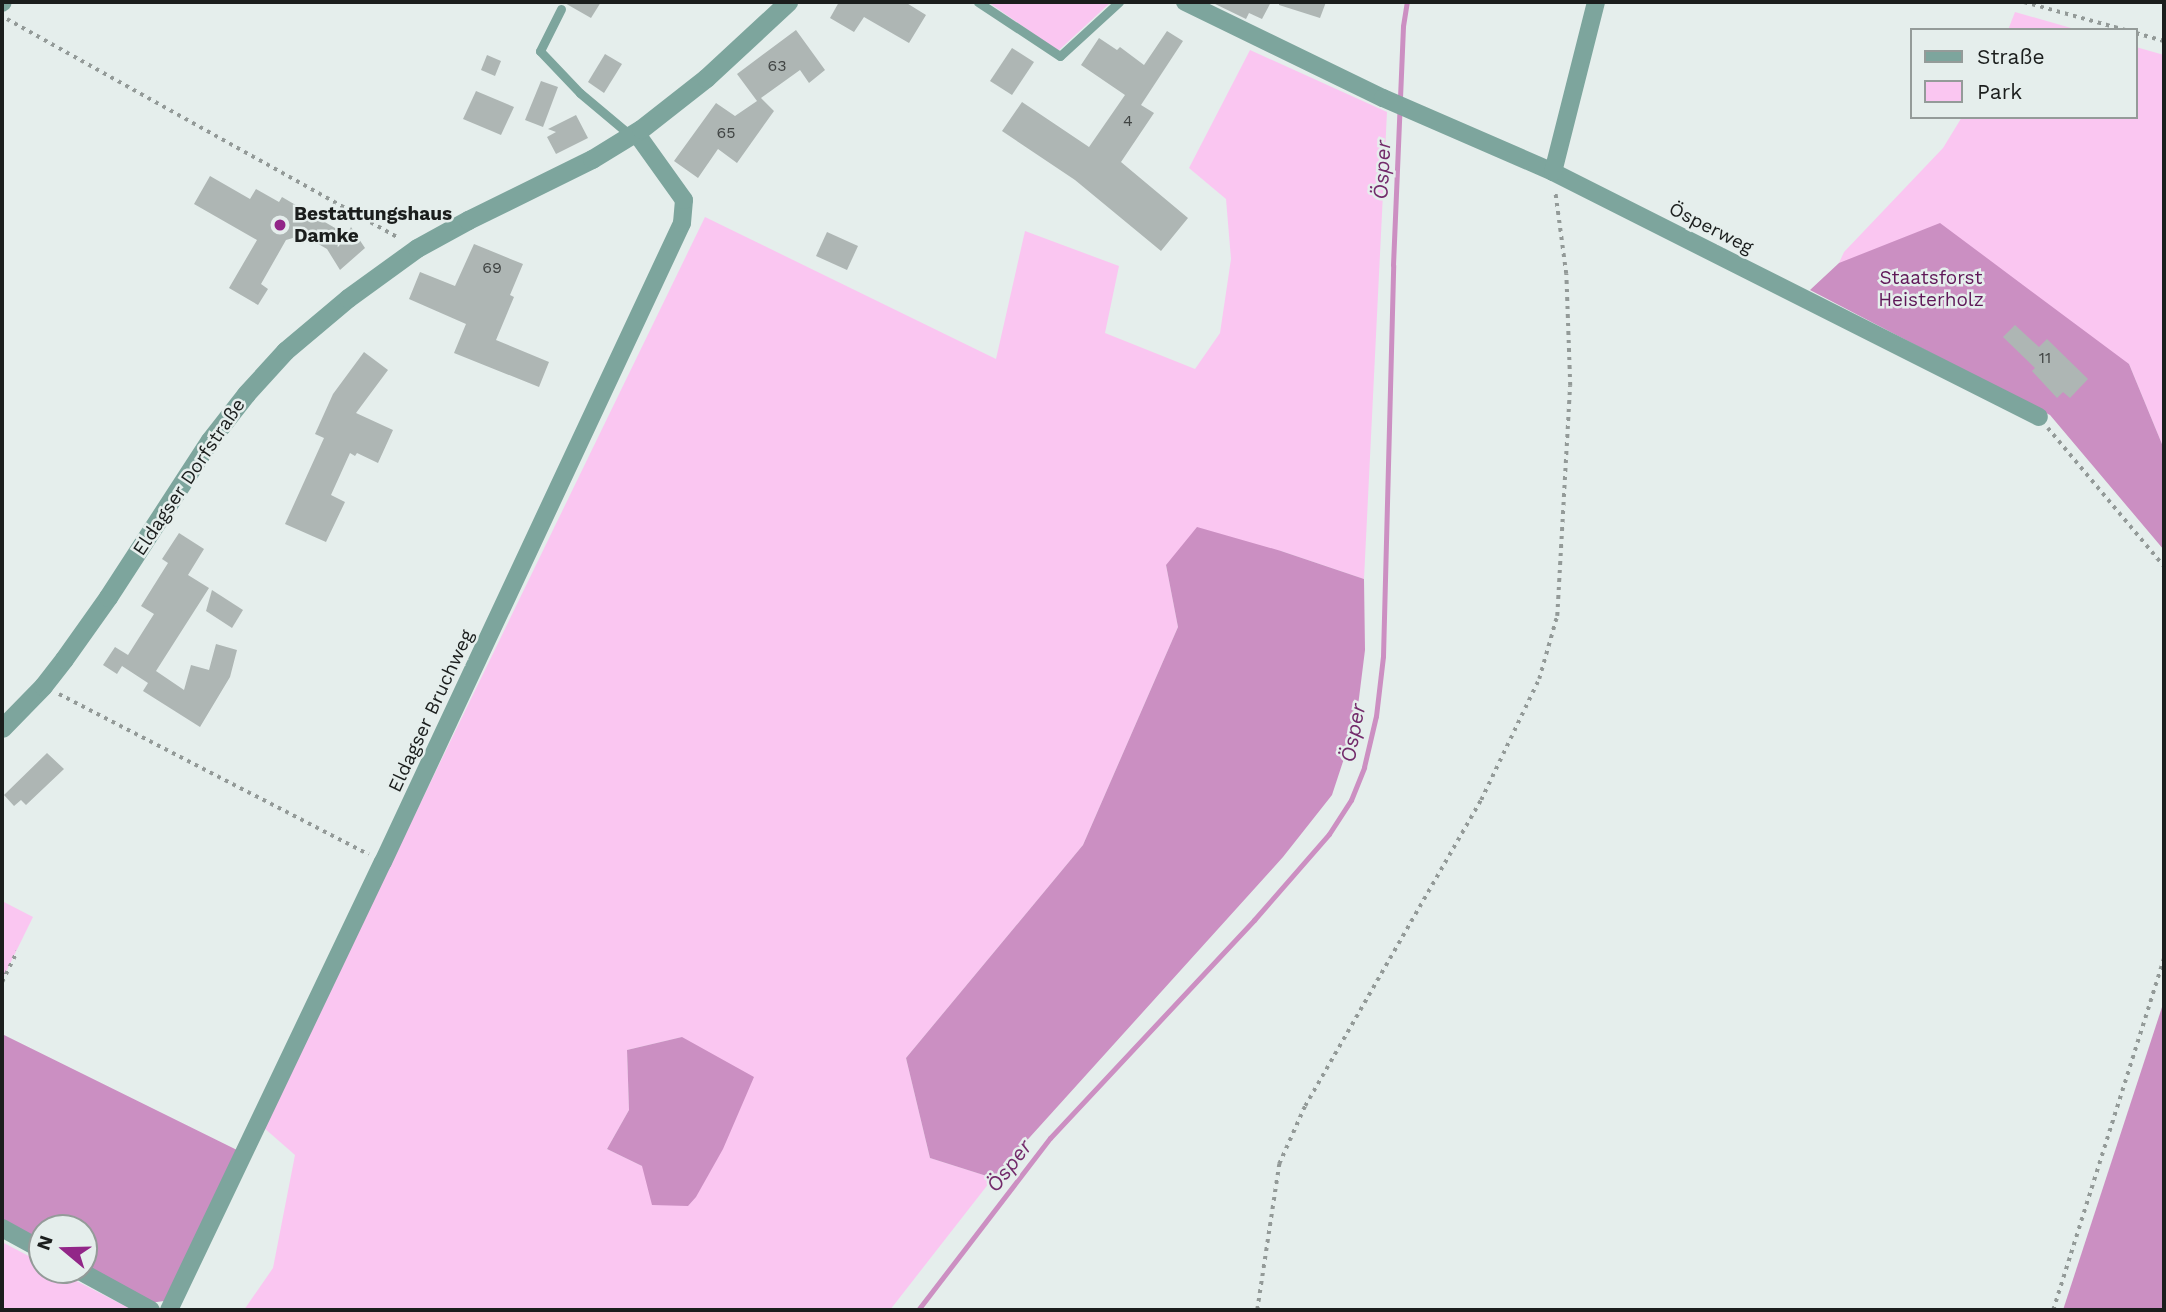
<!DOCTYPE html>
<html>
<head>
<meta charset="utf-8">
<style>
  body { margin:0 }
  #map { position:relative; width:2166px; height:1312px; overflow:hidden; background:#e5eeec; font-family:"Work Sans",sans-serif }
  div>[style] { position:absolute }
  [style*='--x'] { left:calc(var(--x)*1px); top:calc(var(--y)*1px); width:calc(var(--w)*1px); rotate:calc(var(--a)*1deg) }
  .green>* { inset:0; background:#fac6f1 }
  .forest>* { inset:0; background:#cb8fc2 }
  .stream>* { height:5px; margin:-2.5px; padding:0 2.5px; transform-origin:2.5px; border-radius:2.5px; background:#cc8fc2 }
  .building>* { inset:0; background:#aeb6b4 }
  .path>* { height:3.5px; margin-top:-1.75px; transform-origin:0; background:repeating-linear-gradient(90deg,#939a98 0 3.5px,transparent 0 8.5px) }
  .service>* { height:9px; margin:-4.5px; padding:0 4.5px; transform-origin:4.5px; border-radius:4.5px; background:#7da59d }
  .minor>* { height:18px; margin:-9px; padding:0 9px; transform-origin:9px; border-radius:9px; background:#7da59d }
  .tertiary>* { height:19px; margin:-9.5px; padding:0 9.5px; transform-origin:9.5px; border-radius:9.5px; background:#7da59d }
  .dots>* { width:19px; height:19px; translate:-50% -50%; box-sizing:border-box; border:4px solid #e5eeec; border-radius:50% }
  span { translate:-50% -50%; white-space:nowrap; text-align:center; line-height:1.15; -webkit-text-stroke:5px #e5eeec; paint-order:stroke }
  .number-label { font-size:16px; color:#404443 }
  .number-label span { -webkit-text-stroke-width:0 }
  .poi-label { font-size:19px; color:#1b1e1d; font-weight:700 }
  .left { translate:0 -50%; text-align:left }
  .street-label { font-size:19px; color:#1b1e1d }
  .park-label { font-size:19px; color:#5f1758 }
  .water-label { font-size:21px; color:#732b6b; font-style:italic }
  .frame { position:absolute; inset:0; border:4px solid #1b1e1d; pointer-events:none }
  .legend { position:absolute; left:1910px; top:28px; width:228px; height:91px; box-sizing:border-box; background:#e5eeec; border:2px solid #949b99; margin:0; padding:9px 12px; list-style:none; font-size:21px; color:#1b1e1d }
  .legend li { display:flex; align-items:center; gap:14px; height:35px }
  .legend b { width:35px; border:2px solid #949b99 }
  .north { position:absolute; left:28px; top:1214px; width:70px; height:70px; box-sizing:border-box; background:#e5eeec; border:2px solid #949b99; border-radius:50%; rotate:289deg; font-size:19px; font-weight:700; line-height:28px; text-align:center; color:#1b1e1d }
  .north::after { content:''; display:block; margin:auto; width:24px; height:32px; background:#922688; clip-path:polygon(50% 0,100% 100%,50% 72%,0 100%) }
</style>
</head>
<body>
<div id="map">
  <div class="green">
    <div style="clip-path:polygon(988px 2px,1111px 2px,1058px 51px)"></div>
    <div style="clip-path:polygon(2015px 12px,2078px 30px,2008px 30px)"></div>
    <div style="clip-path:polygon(2136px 47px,2164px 55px,2164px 449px,2129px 364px,1839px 263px,1844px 252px,1943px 148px,1962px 117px,2136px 117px)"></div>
    <div style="clip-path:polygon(evenodd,1250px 50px,1387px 112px,1364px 579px,1281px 551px,1166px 565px,1178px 627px,1083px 845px,906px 1058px,930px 1158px,993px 1178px,890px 1310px,244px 1310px,273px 1268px,295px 1155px,263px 1127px,705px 217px,996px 359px,1025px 231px,1119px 266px,1105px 333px,1195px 369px,1220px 333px,1231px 259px,1226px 199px,1189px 168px,1250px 50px,682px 1037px,642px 1166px,607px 1149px,629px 1110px,627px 1050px,682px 1037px)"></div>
    <div style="clip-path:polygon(2px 901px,33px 917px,2px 980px)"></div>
    <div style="clip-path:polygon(2px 1242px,42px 1263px,42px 1270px,55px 1270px,133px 1310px,2px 1310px)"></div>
  </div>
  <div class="forest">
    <div style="clip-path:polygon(1940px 223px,2129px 364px,2164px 449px,2164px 550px,2050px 415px,1810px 290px,1839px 263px)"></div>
    <div style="clip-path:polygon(1197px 527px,1281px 551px,1364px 579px,1365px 650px,1356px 722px,1332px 795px,1283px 857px,993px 1178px,930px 1158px,906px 1058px,1083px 845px,1178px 627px,1166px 565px)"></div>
    <div style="clip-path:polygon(2164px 1001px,2164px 1310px,2063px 1310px)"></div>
    <div style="clip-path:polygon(2px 1034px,239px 1151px,164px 1301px,150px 1303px,84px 1267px,84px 1228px,42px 1228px,42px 1244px,2px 1222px)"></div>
    <div style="clip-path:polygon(682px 1037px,754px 1077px,723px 1149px,696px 1197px,688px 1206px,652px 1205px,642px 1166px,607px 1149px,629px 1110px,627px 1050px)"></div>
  </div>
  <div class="stream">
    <div style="--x:918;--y:1310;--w:217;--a:-52.5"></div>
    <div style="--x:1050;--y:1138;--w:299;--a:-46.9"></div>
    <div style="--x:1254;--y:920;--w:114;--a:-48.9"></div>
    <div style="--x:1329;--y:834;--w:40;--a:-57.1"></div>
    <div style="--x:1351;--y:800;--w:35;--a:-68"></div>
    <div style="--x:1364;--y:767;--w:52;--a:-76.8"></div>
    <div style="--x:1376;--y:716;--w:60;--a:-83.3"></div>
    <div style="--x:1383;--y:656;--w:391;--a:-88.5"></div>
    <div style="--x:1393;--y:265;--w:239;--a:-87.6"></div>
    <div style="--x:1403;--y:26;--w:24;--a:-81"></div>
  </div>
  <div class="building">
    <div style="clip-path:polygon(563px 2px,601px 2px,591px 18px)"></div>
    <div style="clip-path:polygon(839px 2px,905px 2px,926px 15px,909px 43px,864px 17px,854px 32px,830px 18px)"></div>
    <div style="clip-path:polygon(1211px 2px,1271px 2px,1262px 19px,1249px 13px,1246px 19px)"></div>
    <div style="clip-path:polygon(1279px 2px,1326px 2px,1320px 18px,1279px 5px)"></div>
    <div style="clip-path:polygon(796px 30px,825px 70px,809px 83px,800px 70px,761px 98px,774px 111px,737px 163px,718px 149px,698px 178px,674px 161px,716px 103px,735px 116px,757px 101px,737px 74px)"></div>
    <div style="clip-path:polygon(1167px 31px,1183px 41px,1141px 105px,1154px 113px,1121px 162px,1188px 218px,1161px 251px,1075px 180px,1002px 131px,1022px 102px,1089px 147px,1125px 95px,1081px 65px,1099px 38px,1117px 50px,1120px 47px,1144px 65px)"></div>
    <div style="clip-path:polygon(1012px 48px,1034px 62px,1012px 95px,990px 81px)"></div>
    <div style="clip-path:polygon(605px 54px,622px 64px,604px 93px,588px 82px)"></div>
    <div style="clip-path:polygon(487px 55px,501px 61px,495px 76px,481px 70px)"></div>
    <div style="clip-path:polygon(541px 81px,558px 87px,543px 127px,525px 120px)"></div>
    <div style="clip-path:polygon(476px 91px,514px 107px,501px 135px,463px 119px)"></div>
    <div style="clip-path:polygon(576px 115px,588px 138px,556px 154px,547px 137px,556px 132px,548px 129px)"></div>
    <div style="clip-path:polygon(210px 176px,250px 199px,256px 189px,279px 202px,282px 197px,347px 235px,351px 227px,365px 248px,340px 270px,327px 249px,303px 235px,286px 240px,261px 284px,268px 289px,258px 305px,229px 288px,257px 240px,194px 204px)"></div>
    <div style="clip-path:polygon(827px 232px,858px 246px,847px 270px,816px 256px)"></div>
    <div style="clip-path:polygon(474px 244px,523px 264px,510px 295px,514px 297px,496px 340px,549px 362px,539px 387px,454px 353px,466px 324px,409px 299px,420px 272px,455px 286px)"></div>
    <div style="clip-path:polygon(2015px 325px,2039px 347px,2047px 339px,2088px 379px,2070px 398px,2063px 392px,2057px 398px,2032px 371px,2035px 368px,2003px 337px)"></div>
    <div style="clip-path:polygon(364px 352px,388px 370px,356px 413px,393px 430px,378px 463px,357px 453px,355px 456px,350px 453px,331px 495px,345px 502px,326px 542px,285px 524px,324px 438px,315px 434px,333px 394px)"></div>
    <div style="clip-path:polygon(179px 533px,204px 549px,188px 575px,209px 588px,156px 671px,184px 690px,191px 665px,209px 670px,216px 644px,237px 650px,230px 677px,200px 727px,143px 691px,148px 683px,122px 666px,117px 674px,103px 665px,115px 647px,128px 655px,154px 614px,141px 606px,168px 563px,162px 559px)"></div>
    <div style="clip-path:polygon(212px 590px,243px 610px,232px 628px,206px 611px)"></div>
    <div style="clip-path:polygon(47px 753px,64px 769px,26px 805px,21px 800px,14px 806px,4px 795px)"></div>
  </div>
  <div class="path">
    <div style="--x:2024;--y:2;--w:105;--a:15.5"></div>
    <div style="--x:7;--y:19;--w:450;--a:29.2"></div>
    <div style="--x:2136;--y:33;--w:29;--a:16"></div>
    <div style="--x:2048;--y:428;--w:180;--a:50"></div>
    <div style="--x:59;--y:694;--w:349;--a:27.4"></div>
    <div style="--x:2;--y:982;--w:34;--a:-64"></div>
    <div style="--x:1257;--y:1310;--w:148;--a:-81.4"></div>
    <div style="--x:1279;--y:1164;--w:64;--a:-65.9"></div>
    <div style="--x:1305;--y:1106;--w:353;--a:-60.1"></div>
    <div style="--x:1481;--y:800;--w:134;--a:-64.4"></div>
    <div style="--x:1539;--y:679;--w:66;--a:-74.1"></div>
    <div style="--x:1557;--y:616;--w:230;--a:-86.8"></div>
    <div style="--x:1570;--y:386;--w:112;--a:-92"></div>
    <div style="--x:1566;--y:274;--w:83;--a:-97.6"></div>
    <div style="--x:2053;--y:1310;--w:369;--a:-72.5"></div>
  </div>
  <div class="service">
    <div style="--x:978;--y:2;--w:98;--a:33.4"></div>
    <div style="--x:1060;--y:56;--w:80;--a:-42.5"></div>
    <div style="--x:561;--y:9;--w:47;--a:116.6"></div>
    <div style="--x:540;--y:51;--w:58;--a:46.4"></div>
    <div style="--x:580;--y:93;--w:65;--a:40"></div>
  </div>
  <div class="minor">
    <div style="--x:1185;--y:2;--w:220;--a:25.9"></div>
    <div style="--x:1383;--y:98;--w:185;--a:23.5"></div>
    <div style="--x:1553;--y:172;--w:544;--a:26.75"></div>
    <div style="--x:2;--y:3;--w:1;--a:-45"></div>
    <div style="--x:1553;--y:172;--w:175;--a:-75.8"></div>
    <div style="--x:2;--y:1228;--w:46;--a:28.8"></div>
    <div style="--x:78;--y:1270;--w:83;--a:28.7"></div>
    <div style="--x:169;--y:1310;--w:496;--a:-64.5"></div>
    <div style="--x:383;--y:862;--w:705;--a:-64.92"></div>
    <div style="--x:682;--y:223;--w:23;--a:-85"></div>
    <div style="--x:684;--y:200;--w:82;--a:-125.6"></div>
  </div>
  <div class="tertiary">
    <div style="--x:2;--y:728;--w:59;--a:-45.7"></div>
    <div style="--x:43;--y:686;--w:34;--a:-52"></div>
    <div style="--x:64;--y:659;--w:76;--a:-54.6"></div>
    <div style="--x:108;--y:597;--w:187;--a:-57"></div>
    <div style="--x:210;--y:440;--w:58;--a:-52"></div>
    <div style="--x:246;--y:394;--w:58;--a:-47.8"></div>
    <div style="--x:285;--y:351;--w:82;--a:-40.1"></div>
    <div style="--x:348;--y:298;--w:85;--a:-35.9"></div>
    <div style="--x:417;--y:248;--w:58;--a:-28.8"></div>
    <div style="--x:468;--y:220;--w:138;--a:-26.2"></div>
    <div style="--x:592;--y:159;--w:57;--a:-31.5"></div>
    <div style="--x:641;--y:129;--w:83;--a:-38.1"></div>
    <div style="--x:706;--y:78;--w:112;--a:-42.8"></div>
  </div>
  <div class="dots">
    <div style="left:280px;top:225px;background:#922688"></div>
  </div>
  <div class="number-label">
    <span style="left:777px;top:66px">63</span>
    <span style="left:1128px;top:121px">4</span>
    <span style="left:726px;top:133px">65</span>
    <span style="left:492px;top:268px">69</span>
    <span style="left:2045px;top:358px">11</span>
  </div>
  <div class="poi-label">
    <span class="left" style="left:294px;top:225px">Bestattungshaus<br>Damke</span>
  </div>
  <div class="street-label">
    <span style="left:1711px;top:228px;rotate:27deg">Ösperweg</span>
    <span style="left:189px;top:477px;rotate:-56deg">Eldagser Dorfstraße</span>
    <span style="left:431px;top:711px;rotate:-65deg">Eldagser Bruchweg</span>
  </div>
  <div class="park-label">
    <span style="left:1931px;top:289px">Staatsforst<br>Heisterholz</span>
  </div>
  <div class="water-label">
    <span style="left:1382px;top:170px;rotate:-87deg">Ösper</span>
    <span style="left:1353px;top:733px;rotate:-79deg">Ösper</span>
    <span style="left:1009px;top:1166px;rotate:-52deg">Ösper</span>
  </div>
  <div class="frame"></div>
  <ul class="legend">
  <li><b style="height:9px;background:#7da59d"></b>Straße</li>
  <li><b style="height:19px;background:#fac6f1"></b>Park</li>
  </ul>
  <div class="north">N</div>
</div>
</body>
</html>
